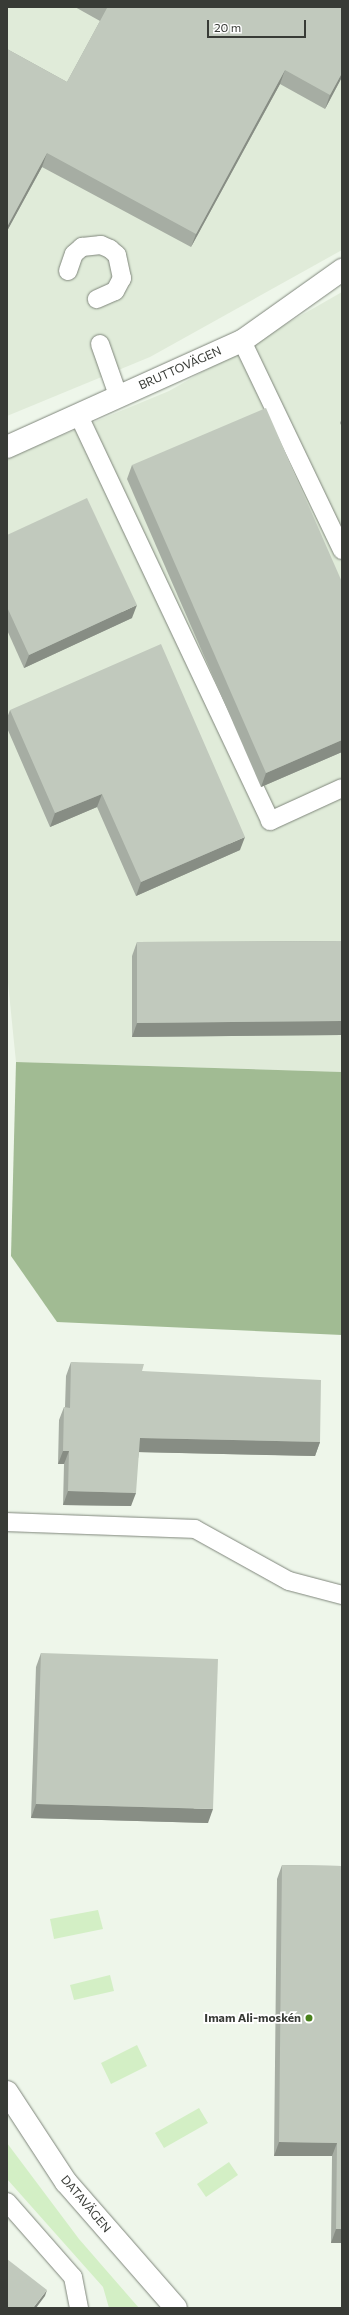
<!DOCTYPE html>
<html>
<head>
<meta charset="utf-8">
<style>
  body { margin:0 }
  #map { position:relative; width:349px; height:2315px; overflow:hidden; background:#eef6ea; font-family:Commissioner,sans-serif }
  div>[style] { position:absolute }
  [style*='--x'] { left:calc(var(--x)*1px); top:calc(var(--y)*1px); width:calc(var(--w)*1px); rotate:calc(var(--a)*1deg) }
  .built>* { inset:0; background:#e0ebd9 }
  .green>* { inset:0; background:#d3efc5 }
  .forest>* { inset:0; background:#a1bb93 }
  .roads { filter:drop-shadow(0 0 1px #7f867b) drop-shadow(0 0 1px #7f867b) }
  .service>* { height:18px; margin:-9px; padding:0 9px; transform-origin:9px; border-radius:9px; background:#fff }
  .minor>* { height:22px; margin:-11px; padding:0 11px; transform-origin:11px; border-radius:11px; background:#fff }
  .wall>* { inset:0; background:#a6ada3 }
  .shaded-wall>* { inset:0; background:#878d84 }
  .building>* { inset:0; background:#c1c9bd }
  .dots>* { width:11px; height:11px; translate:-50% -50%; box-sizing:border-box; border:2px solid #fff; border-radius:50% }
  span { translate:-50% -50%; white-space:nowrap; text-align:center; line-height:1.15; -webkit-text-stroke:3.5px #fff; paint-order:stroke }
  .street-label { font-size:12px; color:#383b36 }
  .poi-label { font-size:12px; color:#383b36; font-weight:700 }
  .right { translate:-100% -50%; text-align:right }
  .frame { position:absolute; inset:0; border:8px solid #383b36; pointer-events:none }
  .scale { position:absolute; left:207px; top:20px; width:99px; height:18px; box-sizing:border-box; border:2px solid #383b36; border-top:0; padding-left:5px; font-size:12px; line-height:14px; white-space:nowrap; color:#383b36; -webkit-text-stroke:3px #fff; paint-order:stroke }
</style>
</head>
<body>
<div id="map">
  <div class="built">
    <div style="clip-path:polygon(7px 7px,342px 7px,342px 250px,150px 357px,7px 416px)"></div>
    <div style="clip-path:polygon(342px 292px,342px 1072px,16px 1062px,7px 973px,7px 458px,169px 391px)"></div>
  </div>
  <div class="green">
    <div style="clip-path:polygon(98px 1910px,103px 1929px,54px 1939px,50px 1919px)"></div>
    <div style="clip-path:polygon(110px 1975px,114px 1991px,74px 2000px,70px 1985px)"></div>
    <div style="clip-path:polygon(137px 2045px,147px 2066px,111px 2084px,101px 2063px)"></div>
    <div style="clip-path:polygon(199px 2108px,208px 2123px,164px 2148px,155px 2133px)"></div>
    <div style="clip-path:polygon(7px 2143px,79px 2239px,139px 2308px,109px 2308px,103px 2287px,7px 2179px)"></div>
    <div style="clip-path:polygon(229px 2162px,238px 2175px,206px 2197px,197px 2184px)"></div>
  </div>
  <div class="forest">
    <div style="clip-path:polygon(16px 1062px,342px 1072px,342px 1335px,57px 1322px,11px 1256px)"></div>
  </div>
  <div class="roads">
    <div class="service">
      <div style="--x:68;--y:271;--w:18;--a:-71"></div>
      <div style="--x:74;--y:254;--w:11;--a:-41"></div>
      <div style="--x:82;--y:247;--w:19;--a:-6"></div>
      <div style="--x:101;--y:245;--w:10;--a:24"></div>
      <div style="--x:110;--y:249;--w:9;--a:41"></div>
      <div style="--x:117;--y:255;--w:24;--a:78"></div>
      <div style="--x:122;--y:278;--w:15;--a:118"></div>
      <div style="--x:115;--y:291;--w:20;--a:156"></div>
      <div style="--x:242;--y:341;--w:232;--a:64.4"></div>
      <div style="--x:100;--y:344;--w:54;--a:70.6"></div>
      <div style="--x:78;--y:414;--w:450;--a:64.7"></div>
      <div style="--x:270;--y:821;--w:79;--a:-24.6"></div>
      <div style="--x:7;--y:1522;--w:188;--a:2.1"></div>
      <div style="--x:195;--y:1529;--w:107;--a:29"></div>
      <div style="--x:289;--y:1581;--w:55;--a:14.8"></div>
      <div style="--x:7;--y:2202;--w:100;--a:48.7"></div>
      <div style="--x:73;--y:2277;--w:32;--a:79"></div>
    </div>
    <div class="minor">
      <div style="--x:7;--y:447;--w:258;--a:-24.3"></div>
      <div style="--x:242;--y:341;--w:123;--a:-35.4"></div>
      <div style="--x:7;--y:2092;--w:108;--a:56.8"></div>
      <div style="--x:66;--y:2182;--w:167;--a:48.9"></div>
    </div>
  </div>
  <div class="wall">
    <div style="clip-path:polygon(75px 7px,342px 7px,342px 77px,325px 109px,280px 84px,191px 247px,42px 167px,7px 231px,7px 49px,67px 82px,100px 21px)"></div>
    <div style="clip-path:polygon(342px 418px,342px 427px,340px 423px)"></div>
    <div style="clip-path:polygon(132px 465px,342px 582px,342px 752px,261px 787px,127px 479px)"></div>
    <div style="clip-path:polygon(7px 535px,132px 618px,24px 668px,7px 630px)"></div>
    <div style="clip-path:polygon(10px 710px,240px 850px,136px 896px,97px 807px,50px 827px,7px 728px,7px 718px)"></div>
    <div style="clip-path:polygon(342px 941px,342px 1035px,132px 1037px,132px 956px,137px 942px)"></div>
    <div style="clip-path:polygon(71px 1362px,142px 1371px,320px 1442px,315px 1456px,139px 1452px,131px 1506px,63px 1505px,64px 1464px,58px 1464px,59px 1420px,64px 1407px,65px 1407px,66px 1376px)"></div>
    <div style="clip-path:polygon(41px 1653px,208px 1823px,31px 1818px,36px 1667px)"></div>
    <div style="clip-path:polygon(282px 1865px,342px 1866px,342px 2243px,331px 2243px,332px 2156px,274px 2156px,277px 1879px)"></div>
  </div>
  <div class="shaded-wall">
    <div style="clip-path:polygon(285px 70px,280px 84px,191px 247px,196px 234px)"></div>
    <div style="clip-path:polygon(342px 73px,342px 77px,325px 109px,330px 95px)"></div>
    <div style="clip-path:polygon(47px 153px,42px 167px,7px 231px,7px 227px)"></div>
    <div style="clip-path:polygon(137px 605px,132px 618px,24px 668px,29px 655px)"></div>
    <div style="clip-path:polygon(342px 740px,342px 752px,261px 787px,266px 773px)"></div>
    <div style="clip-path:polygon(102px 794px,97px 807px,50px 827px,55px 813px)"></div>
    <div style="clip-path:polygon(245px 837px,240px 850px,136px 896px,141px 882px)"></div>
    <div style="clip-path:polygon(342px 1021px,342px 1035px,132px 1037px,137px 1023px)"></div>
    <div style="clip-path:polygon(140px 1438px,320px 1442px,315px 1456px,135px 1452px)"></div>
    <div style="clip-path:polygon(63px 1451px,69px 1451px,64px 1464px,58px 1464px)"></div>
    <div style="clip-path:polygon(68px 1491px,136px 1493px,131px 1506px,63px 1505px)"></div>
    <div style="clip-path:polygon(36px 1804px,213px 1809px,208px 1823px,31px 1818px)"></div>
    <div style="clip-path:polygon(279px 2142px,337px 2143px,332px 2156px,274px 2156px)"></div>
    <div style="clip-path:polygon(336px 2229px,342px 2229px,342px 2243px,331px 2243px)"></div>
    <div style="clip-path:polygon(47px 2290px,45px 2296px,36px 2308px,33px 2308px)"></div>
  </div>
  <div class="building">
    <div style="clip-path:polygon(105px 7px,342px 7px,342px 73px,330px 95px,285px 70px,196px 234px,47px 153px,7px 227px,7px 49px,67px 82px,107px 8px)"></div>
    <div style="clip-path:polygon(266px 408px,342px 582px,342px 740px,266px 773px,132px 465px)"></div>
    <div style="clip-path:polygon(87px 498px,137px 605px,29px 655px,7px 607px,7px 535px)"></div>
    <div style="clip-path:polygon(161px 644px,245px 837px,141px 882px,102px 794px,55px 813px,10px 710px)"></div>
    <div style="clip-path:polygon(342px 941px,342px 1021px,137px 1023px,137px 942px)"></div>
    <div style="clip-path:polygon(71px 1362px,144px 1364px,142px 1371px,321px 1380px,320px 1442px,140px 1438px,136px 1493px,68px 1491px,69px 1451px,63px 1451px,64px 1407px,70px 1408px)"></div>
    <div style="clip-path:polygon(41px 1653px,218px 1659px,213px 1809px,36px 1804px)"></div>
    <div style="clip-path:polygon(282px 1865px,342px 1866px,342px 2229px,336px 2229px,337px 2143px,279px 2142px)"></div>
    <div style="clip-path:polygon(7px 2259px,47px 2290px,33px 2308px,7px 2308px)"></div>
  </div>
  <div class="dots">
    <div style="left:309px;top:2018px;background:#49821c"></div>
  </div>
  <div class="street-label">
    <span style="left:180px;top:368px;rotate:-24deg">BRUTTOVÄGEN</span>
    <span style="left:86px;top:2204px;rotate:50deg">DATAVÄGEN</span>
  </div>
  <div class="poi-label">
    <span class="right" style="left:301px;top:2018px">Imam Ali-moskén</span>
  </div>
  <div class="frame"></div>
  <div class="scale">20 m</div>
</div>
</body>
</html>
